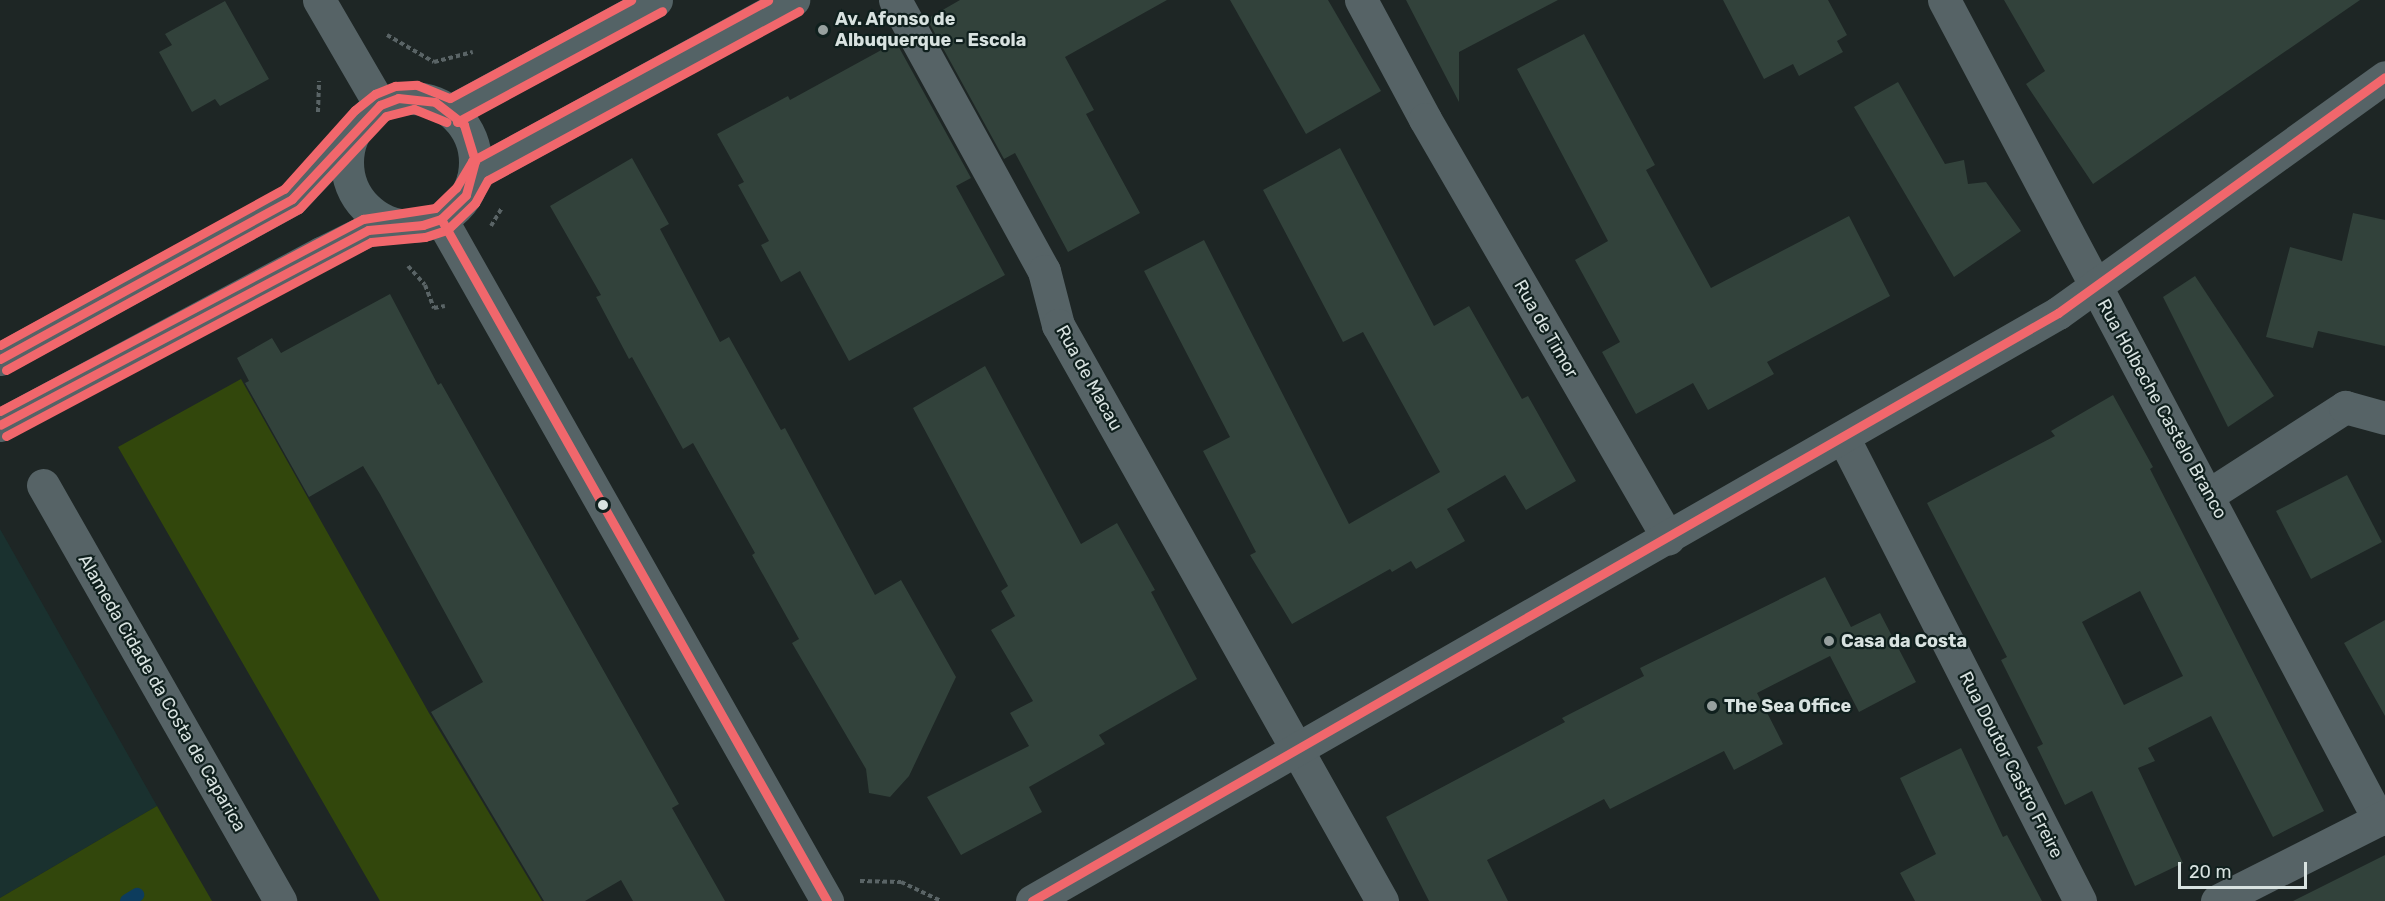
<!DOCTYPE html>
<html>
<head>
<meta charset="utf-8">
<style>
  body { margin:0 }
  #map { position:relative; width:2385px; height:901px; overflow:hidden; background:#1e2625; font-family:Rubik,sans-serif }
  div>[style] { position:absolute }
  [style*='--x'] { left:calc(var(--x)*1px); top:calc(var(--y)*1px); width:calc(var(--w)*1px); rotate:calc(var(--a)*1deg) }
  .built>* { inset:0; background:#1a312f }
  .green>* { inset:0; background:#32470c }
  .stream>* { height:14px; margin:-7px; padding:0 7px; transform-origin:7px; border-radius:7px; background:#0d3c5d }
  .building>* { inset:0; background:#32423b }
  .path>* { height:4px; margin-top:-2px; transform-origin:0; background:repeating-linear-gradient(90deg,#5a6466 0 4.5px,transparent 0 7.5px) }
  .street>* { height:33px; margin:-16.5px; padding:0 16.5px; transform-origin:16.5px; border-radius:16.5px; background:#566366 }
  .primary>* { height:33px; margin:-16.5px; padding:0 16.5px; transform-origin:16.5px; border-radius:16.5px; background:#546366 }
  .primary>.ring { margin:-16.5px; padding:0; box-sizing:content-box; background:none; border:33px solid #546366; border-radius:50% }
  .bus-1>* { height:9px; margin:-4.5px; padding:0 4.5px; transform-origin:4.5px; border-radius:4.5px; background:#f1676c }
  .bus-2>* { height:9px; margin:-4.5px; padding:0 4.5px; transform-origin:4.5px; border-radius:4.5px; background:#f1676c }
  .bus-3>* { height:9px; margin:-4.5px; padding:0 4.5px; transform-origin:4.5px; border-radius:4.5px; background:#f1676c }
  .dots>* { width:16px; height:16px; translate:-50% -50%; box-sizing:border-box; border:3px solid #10201e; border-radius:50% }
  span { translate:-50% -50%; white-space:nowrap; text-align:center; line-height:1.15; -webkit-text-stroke:4.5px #10201e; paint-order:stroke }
  .poi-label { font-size:18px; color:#d8e2e0; font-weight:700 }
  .left { translate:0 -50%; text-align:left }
  .street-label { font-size:18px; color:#d8e2e0 }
  .scale { position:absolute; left:2178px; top:862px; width:129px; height:27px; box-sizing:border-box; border:3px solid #d8e2e0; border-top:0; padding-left:8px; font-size:18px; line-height:21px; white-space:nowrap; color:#d8e2e0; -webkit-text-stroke:4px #10201e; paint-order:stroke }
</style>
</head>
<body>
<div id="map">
  <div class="built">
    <div style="clip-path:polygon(0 529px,157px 806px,0 898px)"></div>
  </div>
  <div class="green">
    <div style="clip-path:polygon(241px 379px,429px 713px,542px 901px,380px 901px,118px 447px)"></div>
    <div style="clip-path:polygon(157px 806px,212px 901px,0 901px,0 898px)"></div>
  </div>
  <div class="stream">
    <div style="--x:127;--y:901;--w:12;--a:-31"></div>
  </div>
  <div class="building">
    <div style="clip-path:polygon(960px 0,1167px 0,1065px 57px,1094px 110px,1086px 114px,1140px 213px,1068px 252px,1015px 153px,1004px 159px,927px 19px)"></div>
    <div style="clip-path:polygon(1230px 0,1328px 0,1381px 91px,1306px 134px)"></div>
    <div style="clip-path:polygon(1406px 0,1558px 0,1459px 52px,1459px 102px)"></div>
    <div style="clip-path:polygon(1723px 0,1828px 0,1847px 35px,1837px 41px,1843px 52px,1799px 76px,1793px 64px,1764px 79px)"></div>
    <div style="clip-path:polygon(2004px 0,2360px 0,2093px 184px,2026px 84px,2045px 71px)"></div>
    <div style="clip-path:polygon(225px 1px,269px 79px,220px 106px,215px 99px,192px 112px,159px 52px,172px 45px,165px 34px)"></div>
    <div style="clip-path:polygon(1584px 34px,1655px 165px,1646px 170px,1711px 288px,1849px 216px,1890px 296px,1767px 362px,1774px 374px,1708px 410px,1693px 383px,1636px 414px,1602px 352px,1620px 342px,1575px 260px,1608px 241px,1517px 69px)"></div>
    <div style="clip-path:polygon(896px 42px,971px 178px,956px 186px,1005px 275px,849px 361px,800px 271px,781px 282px,761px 245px,769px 241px,738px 185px,744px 182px,717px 134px,788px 96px,790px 100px)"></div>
    <div style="clip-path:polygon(1898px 82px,1945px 164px,1964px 160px,1968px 184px,1986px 182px,2021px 231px,1954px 277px,1854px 107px)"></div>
    <div style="clip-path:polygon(1340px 148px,1434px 326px,1469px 306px,1522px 399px,1528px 396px,1576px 481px,1526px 510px,1505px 475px,1447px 509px,1465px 541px,1416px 569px,1411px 561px,1392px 572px,1390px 569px,1292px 624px,1250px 555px,1256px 552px,1203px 451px,1230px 437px,1144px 271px,1204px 240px,1349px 524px,1440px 472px,1363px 332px,1343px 342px,1263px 190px)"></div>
    <div style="clip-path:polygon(632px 158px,669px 224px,660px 229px,720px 342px,729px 337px,781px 430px,785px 428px,875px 595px,901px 580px,956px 677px,909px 776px,890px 797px,869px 793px,866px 769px,792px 643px,799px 639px,752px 555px,755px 553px,693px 443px,683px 449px,632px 357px,629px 359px,596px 297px,601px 295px,550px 206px)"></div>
    <div style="clip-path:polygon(2353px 213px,2385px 220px,2385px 346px,2318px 331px,2313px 348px,2266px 337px,2290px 247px,2342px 261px)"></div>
    <div style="clip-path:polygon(2195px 276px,2274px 396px,2228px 427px,2163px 297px)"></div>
    <div style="clip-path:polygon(390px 294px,438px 385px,441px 383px,679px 804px,672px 808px,725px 901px,633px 901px,621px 880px,585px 901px,544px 901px,431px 712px,483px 682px,380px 494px,363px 466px,309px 497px,245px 383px,249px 381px,237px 358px,272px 338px,281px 353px)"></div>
    <div style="clip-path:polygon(985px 366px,1081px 544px,1117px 523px,1155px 590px,1151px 592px,1197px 679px,1099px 735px,1105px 744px,1029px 787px,1042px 812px,961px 855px,927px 797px,1029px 746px,1010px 713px,1033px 701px,991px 630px,1015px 616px,1001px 591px,1008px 586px,913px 408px)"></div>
    <div style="clip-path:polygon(evenodd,2113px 395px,2153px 467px,2150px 469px,2324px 811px,2273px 837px,2211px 716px,2148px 748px,2155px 761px,2138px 768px,2183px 863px,2135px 886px,2092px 791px,2065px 805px,2037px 747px,2043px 744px,2001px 660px,2007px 657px,1927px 503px,2055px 436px,2051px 431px,2113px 395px,2140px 591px,2183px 676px,2124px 705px,2082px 622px,2140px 591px)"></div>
    <div style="clip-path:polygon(2347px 475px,2382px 542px,2311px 579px,2276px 511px)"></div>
    <div style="clip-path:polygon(1825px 577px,1851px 627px,1880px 613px,1916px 682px,1859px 712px,1830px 656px,1757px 693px,1783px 744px,1734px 770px,1724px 751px,1610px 809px,1604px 799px,1487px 860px,1508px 901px,1429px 901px,1386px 817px,1565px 722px,1562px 718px,1644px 676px,1640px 668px)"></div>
    <div style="clip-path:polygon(2385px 620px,2385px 716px,2344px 643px)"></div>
    <div style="clip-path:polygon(1961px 748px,2003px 837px,2007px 835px,2042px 901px,1915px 901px,1900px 873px,1936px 854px,1900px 778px)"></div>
    <div style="clip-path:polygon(2385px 855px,2385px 901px,2293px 901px)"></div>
  </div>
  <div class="path">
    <div style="--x:387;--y:35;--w:54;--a:29.9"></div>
    <div style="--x:434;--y:62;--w:40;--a:-14.4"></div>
    <div style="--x:318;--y:112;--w:31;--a:-88"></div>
    <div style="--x:491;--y:226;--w:21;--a:-59"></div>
    <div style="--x:408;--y:266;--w:25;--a:48"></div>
    <div style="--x:425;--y:285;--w:25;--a:69"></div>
    <div style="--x:434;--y:308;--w:11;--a:-10"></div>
    <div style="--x:860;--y:881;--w:41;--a:1.4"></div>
    <div style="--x:901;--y:882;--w:44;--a:25.4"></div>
  </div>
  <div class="street">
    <div style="--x:319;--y:0;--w:121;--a:59.8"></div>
    <div style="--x:895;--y:0;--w:309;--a:61.2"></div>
    <div style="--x:1044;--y:271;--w:56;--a:75.5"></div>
    <div style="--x:1058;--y:325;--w:661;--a:60.64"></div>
    <div style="--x:1361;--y:0;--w:135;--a:61.7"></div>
    <div style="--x:1425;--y:119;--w:485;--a:59.9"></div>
    <div style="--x:1944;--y:0;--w:928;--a:62.05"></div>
    <div style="--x:441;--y:219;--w:784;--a:60.49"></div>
    <div style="--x:1843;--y:437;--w:521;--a:62.94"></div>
    <div style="--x:43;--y:485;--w:479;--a:60.3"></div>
    <div style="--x:2210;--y:494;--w:161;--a:-32.8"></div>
    <div style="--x:2345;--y:407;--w:41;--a:15.4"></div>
    <div style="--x:1032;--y:901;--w:1183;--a:-29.82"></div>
    <div style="--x:2058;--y:313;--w:403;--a:-35.8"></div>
    <div style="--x:2217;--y:901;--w:188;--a:-26.8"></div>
  </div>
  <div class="primary">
    <div class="ring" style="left:347px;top:98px;width:95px;height:95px"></div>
    <div style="--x:451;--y:111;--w:233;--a:-28.4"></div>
    <div style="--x:473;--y:179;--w:10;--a:-53"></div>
    <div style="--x:479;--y:171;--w:358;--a:-28.6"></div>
    <div style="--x:0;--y:359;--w:333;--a:-28.7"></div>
    <div style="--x:292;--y:199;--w:89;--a:-46.8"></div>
    <div style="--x:0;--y:425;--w:364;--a:-28.2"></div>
    <div style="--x:321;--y:253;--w:52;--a:-26.1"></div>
    <div style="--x:368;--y:230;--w:35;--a:-7"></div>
  </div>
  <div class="bus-1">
    <div style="--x:441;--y:219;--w:784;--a:60.49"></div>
    <div style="--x:0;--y:359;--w:333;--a:-28.7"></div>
    <div style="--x:292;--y:199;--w:129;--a:-46.9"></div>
    <div style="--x:380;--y:105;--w:19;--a:-21"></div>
    <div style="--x:398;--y:98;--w:37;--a:6"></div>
    <div style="--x:435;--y:102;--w:37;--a:38"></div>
    <div style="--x:464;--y:125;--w:38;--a:73"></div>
    <div style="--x:475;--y:161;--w:35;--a:105"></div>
    <div style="--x:466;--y:195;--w:35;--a:136"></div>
    <div style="--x:441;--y:219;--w:19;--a:162"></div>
    <div style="--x:423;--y:225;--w:55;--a:174.8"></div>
    <div style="--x:368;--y:230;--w:416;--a:152.1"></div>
    <div style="--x:1032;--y:901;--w:1183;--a:-29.82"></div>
    <div style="--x:2058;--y:313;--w:403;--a:-35.8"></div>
  </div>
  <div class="bus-2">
    <div style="--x:457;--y:122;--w:233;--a:-28.4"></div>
    <div style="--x:6;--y:370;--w:334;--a:-28.8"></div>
    <div style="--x:299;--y:209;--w:127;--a:-46.9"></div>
    <div style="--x:386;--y:116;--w:29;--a:-14"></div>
    <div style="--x:414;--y:109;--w:35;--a:22"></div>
    <div style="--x:6;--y:436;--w:413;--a:-28"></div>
    <div style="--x:371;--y:242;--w:54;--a:-5.3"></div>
    <div style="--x:425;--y:237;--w:23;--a:-18"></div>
    <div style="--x:447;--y:230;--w:39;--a:-44"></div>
    <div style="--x:475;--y:203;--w:26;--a:-61"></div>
    <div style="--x:488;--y:180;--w:354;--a:-28.5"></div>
  </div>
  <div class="bus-3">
    <div style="--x:0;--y:345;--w:324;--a:-28.8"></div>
    <div style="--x:284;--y:189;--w:106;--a:-48.1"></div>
    <div style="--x:355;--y:110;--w:26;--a:-39"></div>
    <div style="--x:375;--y:94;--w:22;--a:-22"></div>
    <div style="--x:395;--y:86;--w:22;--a:-3"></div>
    <div style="--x:417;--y:85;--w:35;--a:22"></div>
    <div style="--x:450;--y:98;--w:206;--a:-28.4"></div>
    <div style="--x:0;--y:411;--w:411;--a:-27.9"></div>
    <div style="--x:363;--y:219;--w:73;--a:-8.7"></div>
    <div style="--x:435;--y:208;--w:29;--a:-44"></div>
    <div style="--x:456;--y:188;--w:31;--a:-59"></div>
    <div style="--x:472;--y:161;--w:337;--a:-28.5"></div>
  </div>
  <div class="dots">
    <div style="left:823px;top:30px;background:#97a09f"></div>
    <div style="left:603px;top:505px;background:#d8e2e0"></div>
    <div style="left:1829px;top:641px;background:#97a09f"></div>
    <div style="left:1712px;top:706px;background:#97a09f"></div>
  </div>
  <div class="poi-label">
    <span class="left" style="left:835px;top:30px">Av. Afonso de<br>Albuquerque - Escola</span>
    <span class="left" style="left:1841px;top:641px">Casa da Costa</span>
    <span class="left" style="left:1724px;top:706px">The Sea Office</span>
  </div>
  <div class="street-label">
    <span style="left:1546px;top:329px;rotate:60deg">Rua de Timor</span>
    <span style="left:1089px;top:378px;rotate:61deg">Rua de Macau</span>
    <span style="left:2162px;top:409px;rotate:61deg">Rua Holbeche Castelo Branco</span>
    <span style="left:162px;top:693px;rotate:60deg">Alameda Cidade da Costa de Caparica</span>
    <span style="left:2011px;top:765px;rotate:63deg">Rua Doutor Castro Freire</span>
  </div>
  <div class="scale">20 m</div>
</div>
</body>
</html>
